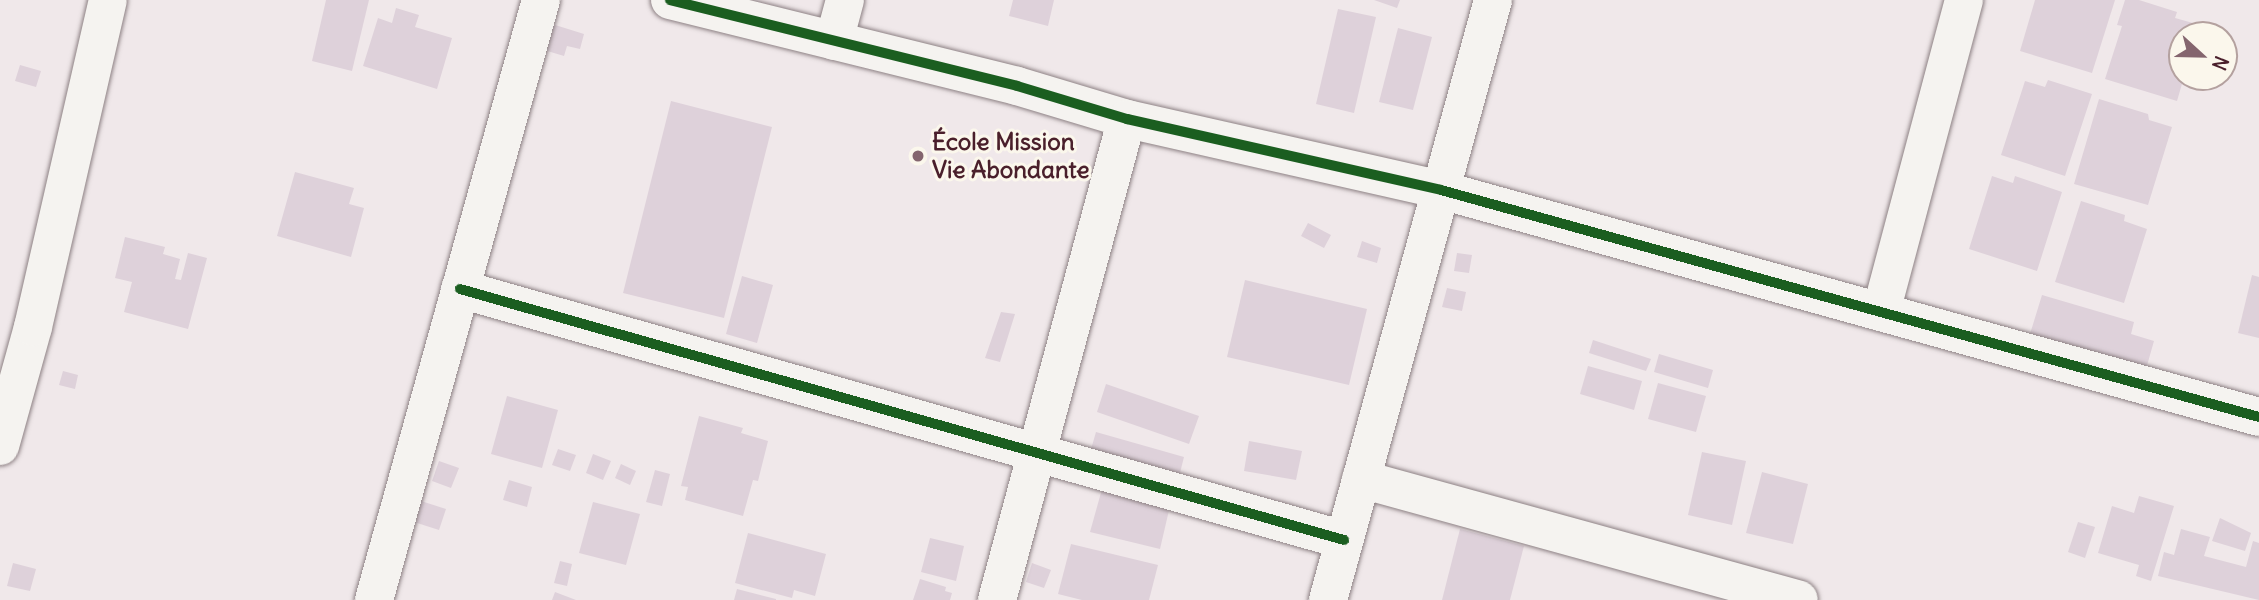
<!DOCTYPE html>
<html>
<head>
<meta charset="utf-8">
<style>
  body { margin:0 }
  #map { position:relative; width:2259px; height:600px; overflow:hidden; background:#f0e8ea; font-family:Delius,sans-serif }
  div>[style] { position:absolute }
  [style*='--x'] { left:calc(var(--x)*1px); top:calc(var(--y)*1px); width:calc(var(--w)*1px); rotate:calc(var(--a)*1deg) }
  .building>* { inset:0; background:#ded1da }
  .roads { filter:drop-shadow(0 0 2px #8d8184) drop-shadow(0 0 2px #8d8184) }
  .minor>* { height:38px; margin:-19px; padding:0 19px; transform-origin:19px; border-radius:19px; background:#f5f3f0 }
  .cycleway>* { height:10px; margin:-5px; padding:0 5px; transform-origin:5px; border-radius:5px; background:#1b5e20 }
  .dots>* { width:19px; height:19px; translate:-50% -50%; box-sizing:border-box; border:4px solid #fbf7ec; border-radius:50% }
  span { translate:-50% -50%; white-space:nowrap; text-align:center; line-height:1.15; -webkit-text-stroke:6px #fbf7ec; paint-order:stroke }
  .poi-label { font-size:24px; color:#4a1f2b; font-weight:700 }
  .left { translate:0 -50%; text-align:left }
  .north { position:absolute; left:2168px; top:21px; width:70px; height:70px; box-sizing:border-box; background:#fbf7ec; border:2px solid #b4a19f; border-radius:50%; rotate:112deg; font-size:19px; font-weight:700; line-height:28px; text-align:center; color:#4a1f2b }
  .north::after { content:''; display:block; margin:auto; width:24px; height:32px; background:#84656e; clip-path:polygon(50% 0,100% 100%,50% 72%,0 100%) }
</style>
</head>
<body>
<div id="map">
  <div class="building">
    <div style="clip-path:polygon(326px 0,369px 0,352px 71px,312px 61px)"></div>
    <div style="clip-path:polygon(1013px 0,1054px 0,1048px 26px,1009px 16px)"></div>
    <div style="clip-path:polygon(1374px 0,1400px 0,1397px 8px)"></div>
    <div style="clip-path:polygon(2035px 0,2115px 0,2092px 73px,2020px 51px)"></div>
    <div style="clip-path:polygon(2125px 0,2139px 0,2177px 12px,2175px 18px,2200px 25px,2197px 35px,2182px 35px,2184px 77px,2177px 101px,2105px 79px,2122px 26px,2117px 25px)"></div>
    <div style="clip-path:polygon(396px 8px,419px 15px,415px 27px,452px 38px,437px 89px,363px 66px,378px 18px,392px 23px)"></div>
    <div style="clip-path:polygon(1338px 9px,1376px 17px,1354px 113px,1316px 104px)"></div>
    <div style="clip-path:polygon(552px 24px,584px 34px,580px 49px,567px 46px,564px 56px,544px 50px)"></div>
    <div style="clip-path:polygon(1398px 28px,1432px 37px,1413px 110px,1379px 102px)"></div>
    <div style="clip-path:polygon(20px 65px,41px 71px,36px 87px,15px 81px)"></div>
    <div style="clip-path:polygon(2048px 80px,2092px 94px,2065px 176px,2001px 155px,2025px 81px,2045px 87px)"></div>
    <div style="clip-path:polygon(2099px 99px,2148px 114px,2149px 120px,2172px 127px,2148px 205px,2074px 184px)"></div>
    <div style="clip-path:polygon(671px 101px,772px 127px,724px 318px,623px 293px)"></div>
    <div style="clip-path:polygon(295px 172px,354px 188px,349px 204px,364px 208px,351px 257px,277px 236px)"></div>
    <div style="clip-path:polygon(1992px 176px,2013px 183px,2015px 176px,2062px 192px,2037px 271px,1969px 249px)"></div>
    <div style="clip-path:polygon(2081px 201px,2125px 215px,2124px 221px,2147px 229px,2124px 303px,2055px 282px)"></div>
    <div style="clip-path:polygon(1308px 223px,1331px 235px,1324px 248px,1301px 236px)"></div>
    <div style="clip-path:polygon(125px 237px,165px 247px,163px 254px,180px 259px,175px 279px,181px 280px,188px 253px,207px 258px,188px 329px,124px 312px,132px 282px,115px 278px)"></div>
    <div style="clip-path:polygon(1362px 241px,1381px 248px,1377px 263px,1357px 257px)"></div>
    <div style="clip-path:polygon(1457px 253px,1472px 255px,1469px 273px,1454px 271px)"></div>
    <div style="clip-path:polygon(2252px 275px,2259px 277px,2259px 338px,2238px 333px)"></div>
    <div style="clip-path:polygon(742px 276px,773px 285px,757px 343px,726px 334px)"></div>
    <div style="clip-path:polygon(1245px 280px,1367px 309px,1349px 385px,1227px 357px)"></div>
    <div style="clip-path:polygon(1447px 288px,1466px 292px,1462px 311px,1442px 307px)"></div>
    <div style="clip-path:polygon(2042px 295px,2134px 322px,2131px 334px,2154px 341px,2146px 369px,2030px 334px)"></div>
    <div style="clip-path:polygon(1001px 312px,1015px 314px,1000px 362px,985px 358px)"></div>
    <div style="clip-path:polygon(1593px 340px,1651px 359px,1646px 371px,1589px 353px)"></div>
    <div style="clip-path:polygon(1659px 354px,1713px 370px,1708px 388px,1654px 372px)"></div>
    <div style="clip-path:polygon(1588px 366px,1642px 381px,1634px 410px,1580px 394px)"></div>
    <div style="clip-path:polygon(63px 371px,78px 375px,75px 389px,59px 385px)"></div>
    <div style="clip-path:polygon(1658px 383px,1706px 396px,1696px 432px,1648px 419px)"></div>
    <div style="clip-path:polygon(1106px 384px,1199px 416px,1189px 444px,1097px 412px)"></div>
    <div style="clip-path:polygon(507px 396px,558px 410px,542px 468px,491px 454px)"></div>
    <div style="clip-path:polygon(699px 416px,743px 428px,741px 433px,768px 441px,758px 481px,753px 480px,743px 516px,685px 500px,688px 487px,681px 486px)"></div>
    <div style="clip-path:polygon(1096px 432px,1184px 457px,1178px 481px,1089px 456px)"></div>
    <div style="clip-path:polygon(1249px 441px,1302px 451px,1296px 480px,1244px 471px)"></div>
    <div style="clip-path:polygon(558px 449px,576px 455px,570px 471px,552px 465px)"></div>
    <div style="clip-path:polygon(1702px 452px,1746px 461px,1732px 525px,1688px 515px)"></div>
    <div style="clip-path:polygon(593px 454px,611px 461px,603px 480px,586px 473px)"></div>
    <div style="clip-path:polygon(439px 461px,459px 468px,451px 488px,432px 481px)"></div>
    <div style="clip-path:polygon(621px 464px,636px 471px,630px 485px,615px 478px)"></div>
    <div style="clip-path:polygon(655px 470px,670px 474px,662px 506px,646px 502px)"></div>
    <div style="clip-path:polygon(1762px 472px,1808px 484px,1793px 544px,1746px 533px)"></div>
    <div style="clip-path:polygon(509px 480px,532px 487px,527px 507px,503px 500px)"></div>
    <div style="clip-path:polygon(1102px 489px,1170px 506px,1160px 549px,1090px 532px)"></div>
    <div style="clip-path:polygon(2139px 496px,2174px 506px,2151px 581px,2136px 576px,2139px 565px,2098px 553px,2112px 506px,2134px 513px)"></div>
    <div style="clip-path:polygon(421px 501px,446px 509px,439px 530px,414px 522px)"></div>
    <div style="clip-path:polygon(593px 502px,640px 514px,626px 565px,579px 553px)"></div>
    <div style="clip-path:polygon(2220px 518px,2251px 533px,2245px 551px,2212px 541px)"></div>
    <div style="clip-path:polygon(2078px 522px,2095px 527px,2085px 558px,2068px 552px)"></div>
    <div style="clip-path:polygon(1460px 529px,1524px 546px,1510px 600px,1442px 600px)"></div>
    <div style="clip-path:polygon(2181px 529px,2210px 537px,2204px 556px,2246px 567px,2253px 541px,2259px 543px,2259px 600px,2158px 576px,2164px 552px,2174px 555px)"></div>
    <div style="clip-path:polygon(748px 533px,826px 554px,815px 596px,794px 590px,792px 598px,735px 583px)"></div>
    <div style="clip-path:polygon(930px 538px,964px 546px,956px 581px,921px 572px)"></div>
    <div style="clip-path:polygon(1071px 544px,1158px 565px,1149px 600px,1082px 600px,1058px 594px)"></div>
    <div style="clip-path:polygon(560px 561px,572px 564px,567px 586px,554px 583px)"></div>
    <div style="clip-path:polygon(13px 563px,36px 569px,30px 591px,7px 586px)"></div>
    <div style="clip-path:polygon(1032px 563px,1051px 570px,1044px 588px,1026px 582px)"></div>
    <div style="clip-path:polygon(920px 579px,946px 587px,945px 591px,952px 593px,950px 600px,913px 600px)"></div>
    <div style="clip-path:polygon(737px 589px,776px 599px,776px 600px,734px 600px)"></div>
    <div style="clip-path:polygon(555px 592px,576px 600px,552px 600px)"></div>
  </div>
  <div class="roads">
    <div class="minor">
      <div style="--x:670;--y:0;--w:357;--a:13.9"></div>
      <div style="--x:1017;--y:86;--w:115;--a:16.7"></div>
      <div style="--x:1127;--y:119;--w:322;--a:12.7"></div>
      <div style="--x:1441;--y:190;--w:849;--a:15.51"></div>
      <div style="--x:834;--y:41;--w:42;--a:-75"></div>
      <div style="--x:460;--y:289;--w:919;--a:15.85"></div>
      <div style="--x:1881;--y:312;--w:323;--a:-75.1"></div>
      <div style="--x:0;--y:446;--w:123;--a:-74.5"></div>
      <div style="--x:33;--y:327;--w:335;--a:-77.1"></div>
      <div style="--x:1361;--y:479;--w:454;--a:15.4"></div>
      <div style="--x:374;--y:600;--w:623;--a:-74.45"></div>
      <div style="--x:997;--y:600;--w:498;--a:-74.9"></div>
      <div style="--x:1328;--y:600;--w:622;--a:-74.62"></div>
    </div>
  </div>
  <div class="cycleway">
    <div style="--x:670;--y:0;--w:357;--a:13.9"></div>
    <div style="--x:1017;--y:86;--w:115;--a:16.7"></div>
    <div style="--x:1127;--y:119;--w:322;--a:12.7"></div>
    <div style="--x:1441;--y:190;--w:849;--a:15.51"></div>
    <div style="--x:460;--y:289;--w:919;--a:15.85"></div>
  </div>
  <div class="dots">
    <div style="left:918px;top:156px;background:#84656e"></div>
  </div>
  <div class="poi-label">
    <span class="left" style="left:932px;top:156px">École Mission<br>Vie Abondante</span>
  </div>
  <div class="north">N</div>
</div>
</body>
</html>
